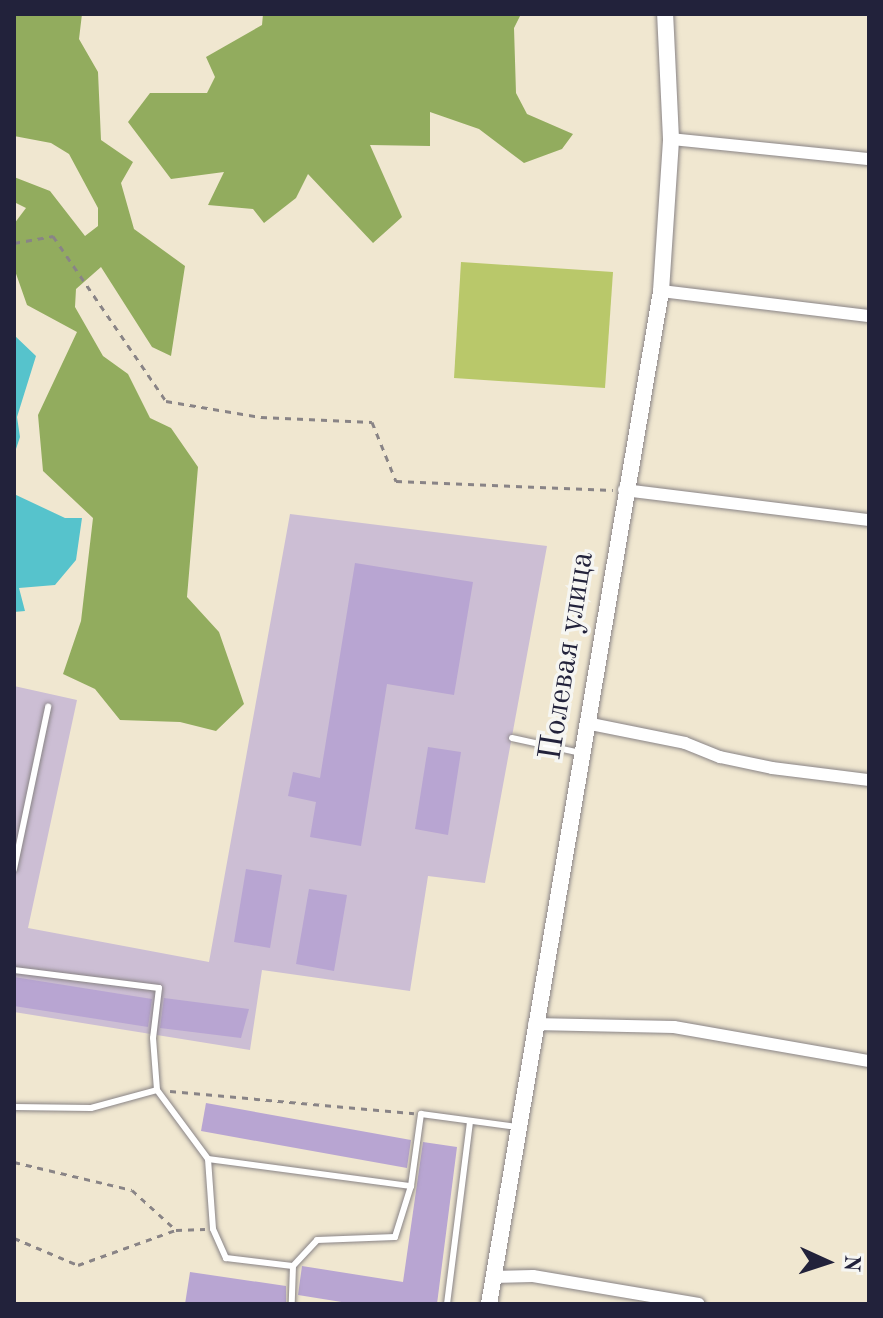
<!DOCTYPE html>
<html>
<head>
<meta charset="utf-8">
<style>
  body { margin:0 }
  #map { position:relative; width:883px; height:1318px; overflow:hidden; background:#f0e7d0; font-family:"Old Standard TT",serif }
  div>[style] { position:absolute }
  [style*='--x'] { left:calc(var(--x)*1px); top:calc(var(--y)*1px); width:calc(var(--w)*1px); rotate:calc(var(--a)*1deg) }
  .industrial>* { inset:0; background:#ccbed4 }
  .green>* { inset:0; background:#b9c86a }
  .forest>* { inset:0; background:#92ac5e }
  .water>* { inset:0; background:#56c3cc }
  .building>* { inset:0; background:#b8a5d2 }
  .path>* { height:3px; margin-top:-1.5px; transform-origin:0; background:repeating-linear-gradient(90deg,#898486 0 6px,transparent 0 12px) }
  .roads { filter:drop-shadow(0 0 2px #898486) drop-shadow(0 0 2px #898486) }
  .lane>* { height:6px; margin:-3px; padding:0 3px; transform-origin:3px; border-radius:3px; background:#fff }
  .street>* { height:12px; margin:-6px; padding:0 6px; transform-origin:6px; border-radius:6px; background:#fff }
  .secondary>* { height:16px; margin:-8px; padding:0 8px; transform-origin:8px; border-radius:8px; background:#fff }
  span { translate:-50% -50%; white-space:nowrap; text-align:center; line-height:1.15; -webkit-text-stroke:7px #f6f6f2; paint-order:stroke }
  .street-label { font-size:32px; color:#22223b }
  .frame { position:absolute; inset:0; border:16px solid #22223b; pointer-events:none }
  .north { position:absolute; left:787px; top:1222px; width:80px; height:80px; -webkit-text-stroke:6px #f6f6f2; paint-order:stroke; rotate:93deg; font-size:22px; font-weight:700; line-height:32px; text-align:center; color:#22223b }
  .north::after { content:''; display:block; margin:auto; width:28px; height:36px; background:#22223b; clip-path:polygon(50% 0,100% 100%,50% 72%,0 100%) }
</style>
</head>
<body>
<div id="map">
  <div class="industrial">
    <div style="clip-path:polygon(290px 514px,547px 546px,485px 883px,428px 876px,410px 991px,262px 970px,250px 1050px,14px 1012px,14px 686px,77px 700px,28px 928px,209px 962px)"></div>
  </div>
  <div class="green">
    <div style="clip-path:polygon(461px 262px,613px 272px,605px 388px,454px 378px)"></div>
  </div>
  <div class="forest">
    <div style="clip-path:polygon(14px 14px,82px 14px,79px 39px,98px 72px,101px 140px,133px 162px,121px 183px,134px 229px,185px 266px,171px 356px,152px 347px,101px 267px,76px 289px,75px 307px,103px 356px,128px 374px,150px 418px,171px 428px,198px 467px,187px 597px,219px 632px,244px 704px,216px 731px,180px 722px,120px 720px,95px 689px,63px 674px,81px 621px,93px 518px,43px 471px,38px 415px,77px 332px,27px 305px,14px 268px,14px 224px,26px 208px,14px 202px,14px 177px,50px 191px,85px 236px,98px 226px,98px 208px,69px 154px,51px 143px,14px 136px)"></div>
    <div style="clip-path:polygon(263px 14px,521px 14px,514px 28px,516px 93px,527px 114px,573px 134px,562px 149px,524px 163px,479px 129px,430px 112px,430px 146px,370px 145px,402px 217px,373px 243px,308px 174px,296px 198px,264px 223px,253px 209px,208px 205px,224px 172px,171px 179px,128px 122px,150px 93px,207px 93px,215px 77px,206px 57px,262px 25px)"></div>
  </div>
  <div class="water">
    <div style="clip-path:polygon(14px 335px,36px 356px,17px 417px,20px 437px,14px 455px)"></div>
    <div style="clip-path:polygon(14px 494px,65px 518px,82px 518px,76px 560px,55px 585px,19px 588px,25px 611px,14px 612px)"></div>
  </div>
  <div class="building">
    <div style="clip-path:polygon(355px 563px,473px 582px,454px 695px,387px 684px,361px 846px,310px 837px,316px 802px,288px 796px,293px 772px,320px 778px)"></div>
    <div style="clip-path:polygon(428px 747px,461px 752px,448px 835px,415px 829px)"></div>
    <div style="clip-path:polygon(246px 869px,282px 875px,270px 948px,234px 942px)"></div>
    <div style="clip-path:polygon(309px 889px,347px 895px,334px 971px,296px 964px)"></div>
    <div style="clip-path:polygon(14px 977px,152px 999px,148px 1027px,14px 1006px)"></div>
    <div style="clip-path:polygon(164px 998px,249px 1009px,241px 1038px,160px 1028px)"></div>
    <div style="clip-path:polygon(206px 1103px,411px 1140px,407px 1168px,201px 1131px)"></div>
    <div style="clip-path:polygon(423px 1142px,457px 1147px,437px 1304px,354px 1304px,298px 1295px,302px 1266px,403px 1282px)"></div>
    <div style="clip-path:polygon(190px 1272px,286px 1286px,286px 1304px,185px 1304px)"></div>
  </div>
  <div class="path">
    <div style="--x:14;--y:243;--w:40;--a:-10"></div>
    <div style="--x:53;--y:236;--w:200;--a:55.6"></div>
    <div style="--x:166;--y:401;--w:96;--a:9.6"></div>
    <div style="--x:261;--y:417;--w:111;--a:2.6"></div>
    <div style="--x:372;--y:422;--w:64;--a:67.9"></div>
    <div style="--x:396;--y:481;--w:217;--a:2.4"></div>
    <div style="--x:170;--y:1091;--w:245;--a:5.2"></div>
    <div style="--x:14;--y:1162;--w:121;--a:13.3"></div>
    <div style="--x:132;--y:1190;--w:59;--a:42.3"></div>
    <div style="--x:14;--y:1238;--w:69;--a:22.9"></div>
    <div style="--x:78;--y:1265;--w:104;--a:-19.7"></div>
    <div style="--x:176;--y:1230;--w:29;--a:-2"></div>
  </div>
  <div class="roads">
    <div class="lane">
      <div style="--x:512;--y:738;--w:71;--a:12.3"></div>
      <div style="--x:14;--y:869;--w:166;--a:-78.1"></div>
      <div style="--x:14;--y:970;--w:146;--a:7.1"></div>
      <div style="--x:159;--y:988;--w:50;--a:96.8"></div>
      <div style="--x:153;--y:1038;--w:52;--a:85.6"></div>
      <div style="--x:157;--y:1090;--w:86;--a:53.5"></div>
      <div style="--x:208;--y:1159;--w:70;--a:85.9"></div>
      <div style="--x:213;--y:1229;--w:32;--a:66"></div>
      <div style="--x:226;--y:1258;--w:67;--a:6.8"></div>
      <div style="--x:293;--y:1266;--w:38;--a:92"></div>
      <div style="--x:14;--y:1107;--w:77;--a:0.7"></div>
      <div style="--x:91;--y:1108;--w:68;--a:-15.3"></div>
      <div style="--x:208;--y:1159;--w:205;--a:7.6"></div>
      <div style="--x:411;--y:1186;--w:73;--a:-82.1"></div>
      <div style="--x:421;--y:1114;--w:97;--a:7.7"></div>
      <div style="--x:293;--y:1266;--w:35;--a:-47"></div>
      <div style="--x:317;--y:1240;--w:78;--a:-2.2"></div>
      <div style="--x:395;--y:1237;--w:53;--a:-72.6"></div>
      <div style="--x:447;--y:1304;--w:183;--a:-82.8"></div>
    </div>
    <div class="street">
      <div style="--x:671;--y:139;--w:199;--a:5.8"></div>
      <div style="--x:661;--y:291;--w:209;--a:6.9"></div>
      <div style="--x:624;--y:490;--w:247;--a:7"></div>
      <div style="--x:586;--y:723;--w:101;--a:11.4"></div>
      <div style="--x:685;--y:743;--w:38;--a:22"></div>
      <div style="--x:720;--y:757;--w:53;--a:11.9"></div>
      <div style="--x:772;--y:768;--w:98;--a:7.1"></div>
      <div style="--x:534;--y:1024;--w:140;--a:1.2"></div>
      <div style="--x:674;--y:1027;--w:198;--a:9.9"></div>
      <div style="--x:493;--y:1277;--w:40;--a:-1.4"></div>
      <div style="--x:533;--y:1276;--w:168;--a:9.6"></div>
    </div>
    <div class="secondary">
      <div style="--x:489;--y:1304;--w:1027;--a:-80.36"></div>
      <div style="--x:661;--y:291;--w:152;--a:-86.2"></div>
      <div style="--x:671;--y:139;--w:125;--a:-92.7"></div>
    </div>
  </div>
  <div class="street-label">
    <span style="left:568px;top:656px;rotate:-81deg">Полевая улица</span>
  </div>
  <div class="frame"></div>
  <div class="north">N</div>
</div>
</body>
</html>
